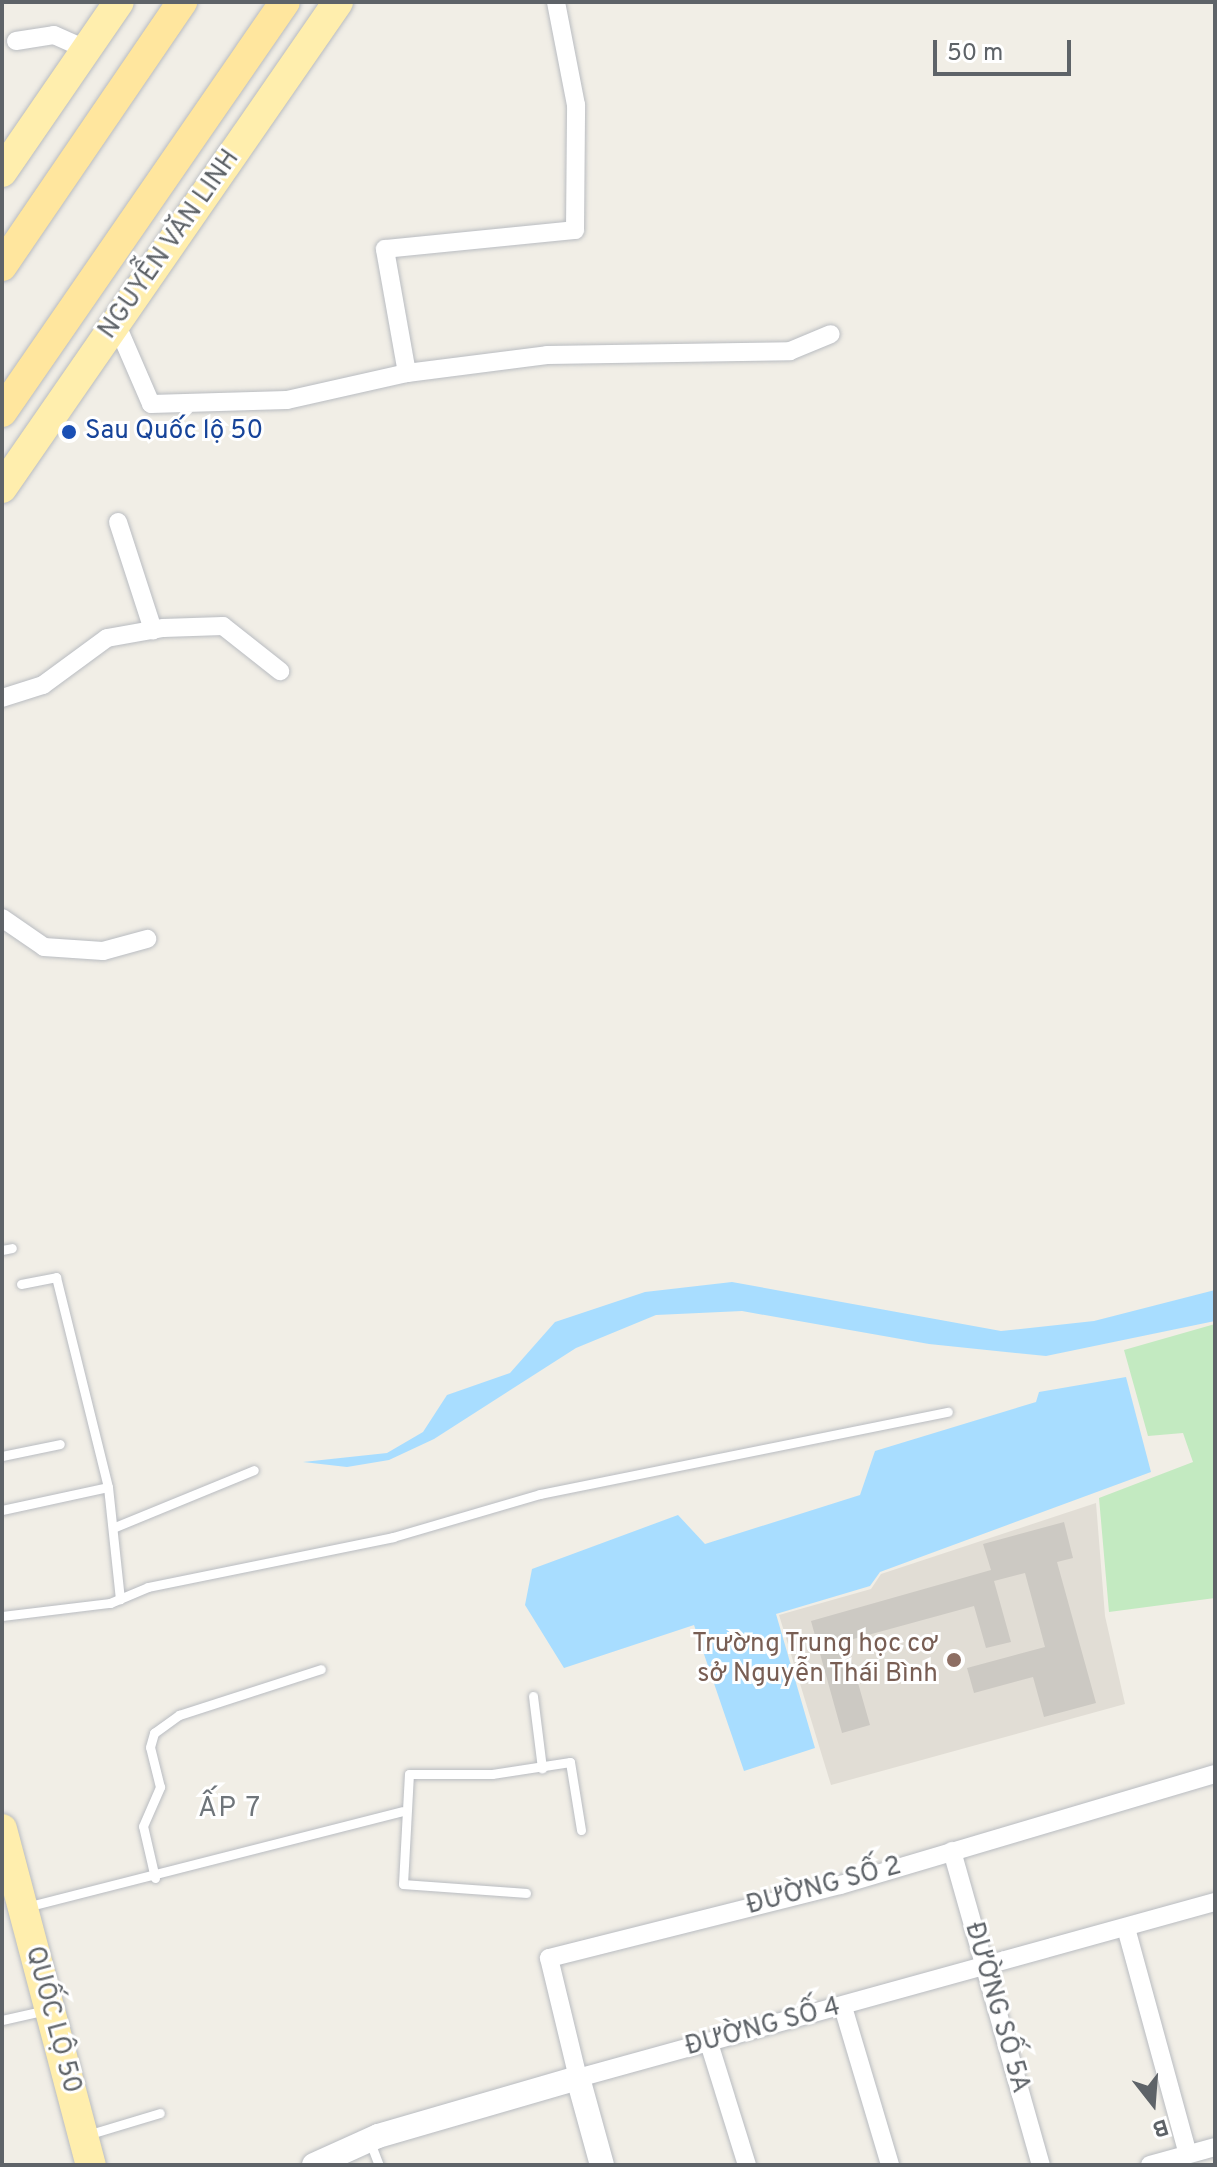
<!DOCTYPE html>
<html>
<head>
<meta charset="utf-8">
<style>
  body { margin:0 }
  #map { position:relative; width:1217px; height:2167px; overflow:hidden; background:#f1eee6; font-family:Overpass,sans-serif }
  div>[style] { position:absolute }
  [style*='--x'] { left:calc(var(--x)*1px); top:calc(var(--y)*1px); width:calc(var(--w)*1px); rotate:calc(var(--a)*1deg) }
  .education>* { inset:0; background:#e1ddd5 }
  .green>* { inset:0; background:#c3eac1 }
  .water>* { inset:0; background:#a8ddff }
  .building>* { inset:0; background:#ccc9c3 }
  .roads { filter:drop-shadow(0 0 2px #b9bcc1) drop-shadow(0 0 2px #b9bcc1) }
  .service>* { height:9px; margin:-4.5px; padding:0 4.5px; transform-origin:4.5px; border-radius:4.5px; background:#fff }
  .minor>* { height:18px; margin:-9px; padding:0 9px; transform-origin:9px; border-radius:9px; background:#fff }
  .tertiary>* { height:24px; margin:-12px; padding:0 12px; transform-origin:12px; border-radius:12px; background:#fff }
  .primary>* { height:30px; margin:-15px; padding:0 15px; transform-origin:15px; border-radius:15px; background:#ffeead }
  .trunk>* { height:30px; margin:-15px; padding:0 15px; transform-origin:15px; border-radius:15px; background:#ffe69e }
  .dots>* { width:22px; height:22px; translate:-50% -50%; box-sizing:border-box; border:4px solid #fff; border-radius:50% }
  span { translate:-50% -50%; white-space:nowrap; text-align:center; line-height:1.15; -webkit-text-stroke:6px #fff; paint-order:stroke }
  .street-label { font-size:26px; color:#5e6368 }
  .transit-label { font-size:26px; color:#164399 }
  .left { translate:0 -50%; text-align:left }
  .education-label { font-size:26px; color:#785e54 }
  .right { translate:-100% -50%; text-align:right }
  .neighbourhood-label { font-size:28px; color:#6f757a; letter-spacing:2px }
  .frame { position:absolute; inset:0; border:4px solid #5e6368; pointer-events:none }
  .north { position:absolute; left:1113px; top:2063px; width:80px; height:80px; -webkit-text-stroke:6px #fff; paint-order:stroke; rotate:163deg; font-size:22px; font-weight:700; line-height:32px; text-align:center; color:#5e6368 }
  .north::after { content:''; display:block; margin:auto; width:28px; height:36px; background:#5e6368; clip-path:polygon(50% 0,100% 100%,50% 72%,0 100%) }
  .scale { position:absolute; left:933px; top:40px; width:138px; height:36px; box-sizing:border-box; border:4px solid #5e6368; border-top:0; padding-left:10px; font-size:24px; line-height:28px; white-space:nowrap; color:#5e6368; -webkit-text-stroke:6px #fff; paint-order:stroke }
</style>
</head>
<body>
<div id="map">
  <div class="education">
    <div style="clip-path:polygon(1096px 1503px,1105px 1616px,1125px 1704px,831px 1785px,779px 1615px,871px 1589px,881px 1574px)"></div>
  </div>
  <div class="green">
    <div style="clip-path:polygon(1215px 1324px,1215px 1598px,1109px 1612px,1099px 1498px,1193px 1462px,1183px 1433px,1148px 1436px,1124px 1350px)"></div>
  </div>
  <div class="water">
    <div style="clip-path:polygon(732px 1282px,1001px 1331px,1094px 1321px,1215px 1290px,1215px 1321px,1046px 1356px,929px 1344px,742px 1311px,656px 1315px,576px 1348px,434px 1439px,389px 1460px,347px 1467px,303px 1462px,387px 1453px,423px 1432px,447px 1395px,510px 1373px,555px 1322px,645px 1292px)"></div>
    <div style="clip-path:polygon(1126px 1377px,1151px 1472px,880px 1572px,870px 1586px,776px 1614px,815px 1748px,744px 1771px,694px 1625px,564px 1668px,525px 1605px,532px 1569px,678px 1515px,705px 1544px,860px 1495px,875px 1451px,1036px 1402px,1039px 1392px)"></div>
  </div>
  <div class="building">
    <div style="clip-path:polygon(1064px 1522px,1073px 1558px,1057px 1562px,1096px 1703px,1044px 1717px,1033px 1677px,974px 1693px,967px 1668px,1045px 1647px,1025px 1573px,994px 1581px,1011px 1642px,986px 1648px,974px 1606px,846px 1641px,870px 1725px,842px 1733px,811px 1621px,991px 1570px,983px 1544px)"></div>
  </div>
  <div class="roads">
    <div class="service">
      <div style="--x:2;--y:1250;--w:10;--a:-11"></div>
      <div style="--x:21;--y:1284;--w:36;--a:-11"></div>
      <div style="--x:56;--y:1277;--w:216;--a:76.1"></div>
      <div style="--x:108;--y:1487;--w:113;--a:83.9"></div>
      <div style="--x:2;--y:1456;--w:59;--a:-11.7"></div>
      <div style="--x:2;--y:1510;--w:108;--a:-12.2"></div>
      <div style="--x:115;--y:1527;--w:150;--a:-22.3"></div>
      <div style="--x:2;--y:1616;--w:109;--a:-6.9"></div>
      <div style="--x:110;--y:1603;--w:41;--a:-22.8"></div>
      <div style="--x:148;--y:1587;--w:250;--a:-11.5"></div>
      <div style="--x:393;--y:1537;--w:153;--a:-16.3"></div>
      <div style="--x:540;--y:1494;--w:416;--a:-11.4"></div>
      <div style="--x:533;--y:1696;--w:73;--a:82.9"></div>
      <div style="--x:155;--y:1878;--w:53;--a:-103"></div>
      <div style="--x:143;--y:1826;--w:43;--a:-66.4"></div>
      <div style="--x:160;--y:1787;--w:41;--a:-104"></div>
      <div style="--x:150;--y:1747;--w:15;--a:-74"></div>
      <div style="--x:154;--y:1733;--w:31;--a:-36"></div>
      <div style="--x:179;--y:1715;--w:149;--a:-17.9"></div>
      <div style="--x:526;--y:1893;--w:123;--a:-175.8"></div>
      <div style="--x:403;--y:1884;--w:110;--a:-86.9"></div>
      <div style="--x:409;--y:1774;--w:83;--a:0"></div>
      <div style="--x:492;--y:1774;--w:79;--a:-8.7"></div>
      <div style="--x:570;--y:1762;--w:69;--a:80.8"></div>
      <div style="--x:26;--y:1907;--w:388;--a:-14.3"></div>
      <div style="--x:2;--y:2020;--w:45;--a:-12.8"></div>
      <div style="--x:87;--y:2135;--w:76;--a:-16.8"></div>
      <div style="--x:370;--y:2142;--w:25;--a:69"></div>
    </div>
    <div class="minor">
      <div style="--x:16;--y:41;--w:38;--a:-9"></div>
      <div style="--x:54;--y:35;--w:35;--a:24"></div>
      <div style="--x:116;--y:323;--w:88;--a:66.6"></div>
      <div style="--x:151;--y:404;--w:136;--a:-1.7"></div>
      <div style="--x:287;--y:400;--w:123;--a:-12.7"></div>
      <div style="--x:407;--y:373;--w:141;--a:-7.3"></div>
      <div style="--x:547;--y:355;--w:243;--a:-0.9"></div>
      <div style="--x:790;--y:351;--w:44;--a:-22.5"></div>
      <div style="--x:407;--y:373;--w:126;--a:-100.1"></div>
      <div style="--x:385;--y:249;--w:191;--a:-5.7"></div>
      <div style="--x:575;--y:230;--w:125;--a:-89.5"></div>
      <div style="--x:576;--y:105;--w:105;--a:-101"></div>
      <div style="--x:118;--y:522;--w:114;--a:72"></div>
      <div style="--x:2;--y:698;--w:43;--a:-17.6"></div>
      <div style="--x:43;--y:685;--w:79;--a:-36.3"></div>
      <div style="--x:107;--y:638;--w:57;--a:-10.1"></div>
      <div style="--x:163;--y:628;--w:60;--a:-1.9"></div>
      <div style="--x:223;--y:626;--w:73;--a:38.3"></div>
      <div style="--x:2;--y:918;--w:51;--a:34.6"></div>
      <div style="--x:44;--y:947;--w:59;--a:3.9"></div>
      <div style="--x:103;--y:951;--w:46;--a:-15.3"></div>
      <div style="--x:1215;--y:1774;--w:391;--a:163.5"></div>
      <div style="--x:840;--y:1885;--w:300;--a:165.9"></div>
      <div style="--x:549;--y:1958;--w:123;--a:76.4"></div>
      <div style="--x:578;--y:2078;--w:661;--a:-15.45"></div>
      <div style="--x:952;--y:1851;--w:326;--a:74.2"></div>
      <div style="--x:1126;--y:1928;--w:234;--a:74.7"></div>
      <div style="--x:843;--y:2007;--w:165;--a:73.4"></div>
      <div style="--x:709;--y:2043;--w:128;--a:72.7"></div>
      <div style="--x:1150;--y:2165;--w:67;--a:-15.5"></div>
    </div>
    <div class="tertiary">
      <div style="--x:314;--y:2165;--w:70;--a:-24.4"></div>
      <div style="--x:378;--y:2136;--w:208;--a:-16.2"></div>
      <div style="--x:578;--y:2078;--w:90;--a:74.6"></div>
    </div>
    <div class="primary">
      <div style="--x:2;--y:172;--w:206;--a:-55.5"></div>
      <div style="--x:2;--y:488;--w:591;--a:-55.34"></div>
      <div style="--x:2;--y:1829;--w:348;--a:75.2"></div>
    </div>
    <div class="trunk">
      <div style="--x:2;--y:266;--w:320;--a:-55.7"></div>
      <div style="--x:2;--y:412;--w:498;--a:-55.4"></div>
    </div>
  </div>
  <div class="dots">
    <div style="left:69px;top:432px;background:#1a4fb4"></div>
    <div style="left:954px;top:1660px;background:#8d6e63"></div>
  </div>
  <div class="street-label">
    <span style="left:170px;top:245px;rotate:-55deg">NGUYỄN VĂN LINH</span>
    <span style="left:824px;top:1887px;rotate:-15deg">ĐƯỜNG SỐ 2</span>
    <span style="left:996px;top:2008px;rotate:74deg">ĐƯỜNG SỐ 5A</span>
    <span style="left:52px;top:2020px;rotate:75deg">QUỐC LỘ 50</span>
    <span style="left:763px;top:2028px;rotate:-15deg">ĐƯỜNG SỐ 4</span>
  </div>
  <div class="transit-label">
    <span class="left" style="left:85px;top:432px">Sau Quốc lộ 50</span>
  </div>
  <div class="education-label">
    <span class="right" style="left:938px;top:1660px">Trường Trung học cơ<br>sở Nguyễn Thái Bình</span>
  </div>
  <div class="neighbourhood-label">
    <span style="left:230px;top:1809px">ẤP 7</span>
  </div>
  <div class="frame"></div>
  <div class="north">B</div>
  <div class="scale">50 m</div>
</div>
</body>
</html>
